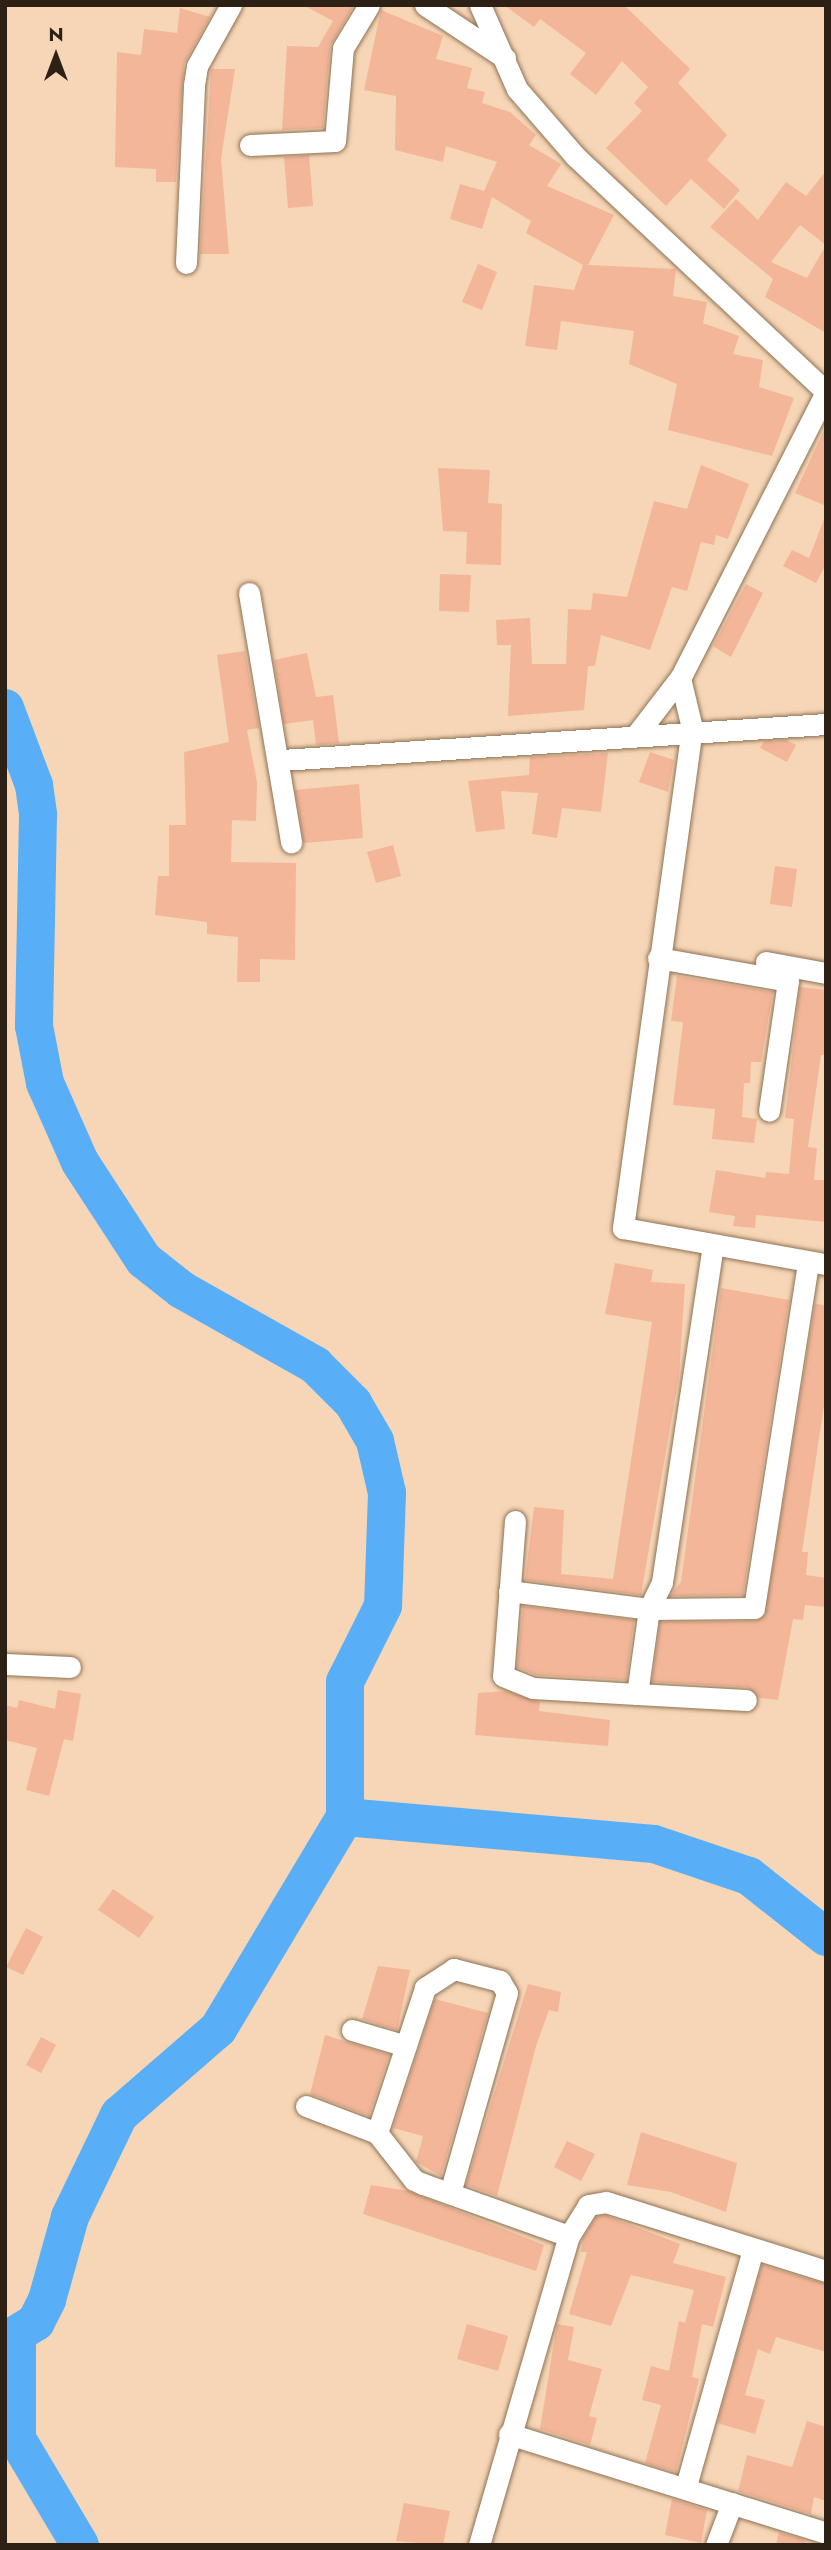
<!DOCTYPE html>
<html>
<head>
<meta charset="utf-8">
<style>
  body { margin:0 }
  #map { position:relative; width:831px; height:2550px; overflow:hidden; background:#f6d6b6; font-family:Jost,sans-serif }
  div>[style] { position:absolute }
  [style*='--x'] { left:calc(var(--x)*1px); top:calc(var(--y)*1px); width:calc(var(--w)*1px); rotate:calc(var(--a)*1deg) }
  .river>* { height:38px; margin:-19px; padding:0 19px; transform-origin:19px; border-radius:19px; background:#58aff8 }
  .building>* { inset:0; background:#f3b699 }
  .roads { filter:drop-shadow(0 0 2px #8f7255) drop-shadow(0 0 2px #8f7255) }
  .minor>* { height:21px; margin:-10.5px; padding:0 10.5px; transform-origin:10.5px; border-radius:10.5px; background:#fff }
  span { translate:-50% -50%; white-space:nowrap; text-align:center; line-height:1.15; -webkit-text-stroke:5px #f6d6b6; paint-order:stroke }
  .frame { position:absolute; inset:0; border:7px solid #2d2115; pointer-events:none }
  .north { position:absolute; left:21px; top:21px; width:70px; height:70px; -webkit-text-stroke:5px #f6d6b6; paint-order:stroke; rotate:0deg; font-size:19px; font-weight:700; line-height:28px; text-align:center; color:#2d2115 }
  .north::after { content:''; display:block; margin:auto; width:24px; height:32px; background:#2d2115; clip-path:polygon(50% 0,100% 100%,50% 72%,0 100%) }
</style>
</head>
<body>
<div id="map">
  <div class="river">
    <div style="--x:5;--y:708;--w:82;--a:69.4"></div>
    <div style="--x:34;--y:785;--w:30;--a:82"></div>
    <div style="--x:38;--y:815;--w:211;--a:91.1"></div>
    <div style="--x:34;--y:1026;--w:58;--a:79.1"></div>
    <div style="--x:45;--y:1083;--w:86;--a:66.1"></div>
    <div style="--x:80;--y:1162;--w:117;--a:56.9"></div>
    <div style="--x:144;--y:1260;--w:48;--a:38.3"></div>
    <div style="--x:182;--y:1290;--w:153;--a:29.4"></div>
    <div style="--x:315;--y:1365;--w:54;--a:45"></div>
    <div style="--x:353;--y:1403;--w:44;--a:59.9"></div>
    <div style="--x:375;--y:1441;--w:53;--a:77"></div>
    <div style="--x:387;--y:1493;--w:113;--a:92"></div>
    <div style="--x:383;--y:1606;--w:85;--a:116.6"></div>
    <div style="--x:345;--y:1682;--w:135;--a:90"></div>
    <div style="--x:345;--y:1817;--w:247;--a:120.9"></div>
    <div style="--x:218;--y:2029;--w:131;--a:139"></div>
    <div style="--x:119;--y:2115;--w:113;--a:115.7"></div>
    <div style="--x:70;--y:2217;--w:86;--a:105.5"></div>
    <div style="--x:47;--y:2300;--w:25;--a:117"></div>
    <div style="--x:36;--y:2322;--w:22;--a:148"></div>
    <div style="--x:17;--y:2334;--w:105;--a:90"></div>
    <div style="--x:17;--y:2439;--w:123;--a:59.3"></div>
    <div style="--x:345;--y:1817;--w:310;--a:5"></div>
    <div style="--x:654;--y:1844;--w:100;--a:18.6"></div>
    <div style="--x:749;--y:1876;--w:98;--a:38.4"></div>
  </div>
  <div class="building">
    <div style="clip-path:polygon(303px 5px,354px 5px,330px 46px,323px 128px,282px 130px,287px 46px,318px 47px,333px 21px)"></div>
    <div style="clip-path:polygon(504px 5px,624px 5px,690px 69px,678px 83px,727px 135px,707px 160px,740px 190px,724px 209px,691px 179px,666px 206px,606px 148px,642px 111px,634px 103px,648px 87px,622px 61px,596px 95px,570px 74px,586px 53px,540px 19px,534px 27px)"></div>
    <div style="clip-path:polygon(180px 8px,210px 17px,184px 64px,176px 182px,156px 182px,156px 169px,115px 167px,117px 52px,141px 55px,144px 29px,177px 33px)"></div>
    <div style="clip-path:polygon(381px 10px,443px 36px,436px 59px,472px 68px,467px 88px,485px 92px,482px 103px,510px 112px,536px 135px,529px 145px,561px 164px,547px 186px,614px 215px,588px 265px,676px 269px,673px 296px,707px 302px,703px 323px,739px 336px,733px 354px,763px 360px,759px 387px,794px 398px,772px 456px,668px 430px,677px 384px,629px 364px,634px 331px,561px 321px,557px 350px,525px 346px,534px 285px,574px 290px,583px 265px,526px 233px,531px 221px,492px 197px,482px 229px,450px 219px,460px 184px,484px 191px,497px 162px,446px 146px,443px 162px,395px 150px,396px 96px,364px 90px)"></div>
    <div style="clip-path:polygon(211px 69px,235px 69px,221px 159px,229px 254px,200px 254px)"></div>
    <div style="clip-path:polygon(309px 155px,313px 206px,288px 208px,284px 157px)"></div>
    <div style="clip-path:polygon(evenodd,826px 171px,826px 333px,765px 297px,773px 279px,710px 227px,736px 199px,758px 220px,786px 182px,806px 196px,826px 171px,800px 225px,826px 245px,807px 278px,771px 262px,800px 225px)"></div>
    <div style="clip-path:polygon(478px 264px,497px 272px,482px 310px,462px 302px)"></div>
    <div style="clip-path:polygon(826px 426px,826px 506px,795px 493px)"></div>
    <div style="clip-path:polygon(701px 465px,749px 484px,728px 539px,716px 535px,714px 545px,701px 542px,687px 591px,672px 587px,650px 650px,601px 635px,595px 666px,588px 666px,584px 710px,508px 716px,511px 645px,497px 645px,496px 620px,530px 618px,532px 664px,566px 664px,568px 609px,591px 610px,593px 593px,627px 597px,654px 501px,687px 509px)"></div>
    <div style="clip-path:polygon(438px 468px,490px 470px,488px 503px,502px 504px,501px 565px,466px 564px,467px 532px,443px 531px)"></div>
    <div style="clip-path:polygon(824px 519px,826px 564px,816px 583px,783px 566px,792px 550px,809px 558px)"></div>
    <div style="clip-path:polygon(440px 574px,471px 575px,469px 612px,439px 611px)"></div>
    <div style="clip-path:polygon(746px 584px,763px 593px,731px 657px,713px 646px)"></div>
    <div style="clip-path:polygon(245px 651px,259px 728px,247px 730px,257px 782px,256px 821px,232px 820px,231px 862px,296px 863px,295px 960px,260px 959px,260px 982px,237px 982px,238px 937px,207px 934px,207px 922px,155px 915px,158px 876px,169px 876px,169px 825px,186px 825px,184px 752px,229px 742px,217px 655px)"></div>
    <div style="clip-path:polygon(307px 653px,316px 697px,333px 695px,339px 743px,316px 745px,313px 720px,284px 724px,274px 660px)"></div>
    <div style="clip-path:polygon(786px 740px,796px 745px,787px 762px,760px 748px,764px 741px)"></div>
    <div style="clip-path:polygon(650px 752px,674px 760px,668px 792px,639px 782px)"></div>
    <div style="clip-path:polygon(608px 753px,601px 812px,562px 808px,557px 838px,532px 834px,538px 793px,501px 791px,505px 829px,476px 832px,468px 781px,529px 775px,530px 757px)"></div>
    <div style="clip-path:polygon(359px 784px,363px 838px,304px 843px,295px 790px)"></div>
    <div style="clip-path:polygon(393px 845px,401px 876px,376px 883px,367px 852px)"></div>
    <div style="clip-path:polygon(775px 866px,797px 869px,792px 907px,770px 904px)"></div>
    <div style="clip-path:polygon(677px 976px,773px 992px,761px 1062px,751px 1062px,750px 1083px,744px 1083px,742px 1117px,757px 1119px,754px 1143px,712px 1139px,715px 1109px,673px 1105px,683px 1022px,671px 1021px)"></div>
    <div style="clip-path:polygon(800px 987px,826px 990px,826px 1055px,821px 1055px,808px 1147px,817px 1148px,814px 1180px,826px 1180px,826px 1222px,756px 1215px,755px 1228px,733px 1226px,735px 1216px,709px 1212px,716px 1170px,765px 1178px,766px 1172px,789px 1174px,794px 1119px,785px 1118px)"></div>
    <div style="clip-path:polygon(615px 1263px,653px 1270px,651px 1282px,685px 1284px,679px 1376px,641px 1595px,525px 1580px,534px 1507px,564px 1510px,561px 1574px,613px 1579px,652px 1322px,605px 1314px)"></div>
    <div style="clip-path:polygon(721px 1288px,789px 1300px,743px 1595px,670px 1596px,681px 1582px)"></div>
    <div style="clip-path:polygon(815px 1304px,826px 1305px,826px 1392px,802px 1552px,808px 1552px,806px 1575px,826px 1578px,826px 1607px,805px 1605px,803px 1620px,793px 1619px,778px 1700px,759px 1698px,747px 1687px,652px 1682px,660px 1622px,754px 1621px,765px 1615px)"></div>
    <div style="clip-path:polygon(523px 1606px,634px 1620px,626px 1680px,536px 1675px,517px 1667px)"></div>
    <div style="clip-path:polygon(58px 1690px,81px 1694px,73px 1741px,64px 1739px,49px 1796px,26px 1790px,37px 1748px,5px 1740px,5px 1705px,17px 1708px,19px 1700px,55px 1709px)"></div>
    <div style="clip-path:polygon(506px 1691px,540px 1702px,539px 1711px,610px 1720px,608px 1746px,475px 1735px,478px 1693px)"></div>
    <div style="clip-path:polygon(113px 1889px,154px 1917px,139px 1938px,98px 1910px)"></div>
    <div style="clip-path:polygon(26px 1928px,43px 1937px,23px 1975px,6px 1967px)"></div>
    <div style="clip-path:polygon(378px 1966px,410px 1970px,397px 2030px,362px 2019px)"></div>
    <div style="clip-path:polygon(528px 1984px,561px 1992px,558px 2012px,549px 2010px,536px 2046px,497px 2196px,466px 2185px)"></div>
    <div style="clip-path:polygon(435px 1999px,488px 2013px,441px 2176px,416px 2162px,423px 2136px,393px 2128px)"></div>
    <div style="clip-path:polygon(325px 2035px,389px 2055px,369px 2116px,310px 2094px)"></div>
    <div style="clip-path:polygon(41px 2037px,56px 2045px,41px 2073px,26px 2065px)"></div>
    <div style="clip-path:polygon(641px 2132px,737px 2163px,726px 2212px,671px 2192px,627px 2185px)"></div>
    <div style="clip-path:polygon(567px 2141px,595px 2154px,581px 2181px,554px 2167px)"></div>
    <div style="clip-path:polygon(371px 2185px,408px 2191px,544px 2245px,536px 2271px,363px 2214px)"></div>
    <div style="clip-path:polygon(605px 2215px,680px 2244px,673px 2263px,726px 2277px,713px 2327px,702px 2324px,692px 2377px,699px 2379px,676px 2472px,645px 2463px,661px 2405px,642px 2400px,651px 2366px,669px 2371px,679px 2321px,685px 2323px,694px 2290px,631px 2275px,611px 2326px,569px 2314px,587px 2252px,581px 2252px,583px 2238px,596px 2217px)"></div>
    <div style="clip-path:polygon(762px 2265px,826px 2284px,826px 2352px,776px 2337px,770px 2354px,758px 2349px,745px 2395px,765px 2400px,755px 2434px,717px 2423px)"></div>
    <div style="clip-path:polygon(467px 2324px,508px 2336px,498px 2371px,457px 2359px)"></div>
    <div style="clip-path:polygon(557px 2324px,574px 2327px,568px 2360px,602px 2369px,589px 2416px,597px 2418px,590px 2445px,540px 2429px)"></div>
    <div style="clip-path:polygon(807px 2421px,826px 2427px,826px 2501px,814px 2497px,811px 2514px,738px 2491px,747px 2455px,792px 2467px)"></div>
    <div style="clip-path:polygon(672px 2499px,707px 2510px,701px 2543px,665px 2535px)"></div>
    <div style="clip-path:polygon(404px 2503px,450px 2511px,443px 2545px,396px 2541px)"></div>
    <div style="clip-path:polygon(779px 2532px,805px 2540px,804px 2545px,776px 2545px)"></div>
  </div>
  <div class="roads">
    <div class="minor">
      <div style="--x:425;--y:5;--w:96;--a:33.5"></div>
      <div style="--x:480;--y:5;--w:92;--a:66.2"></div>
      <div style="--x:517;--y:89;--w:89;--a:49.1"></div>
      <div style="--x:575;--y:156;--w:345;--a:43.2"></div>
      <div style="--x:250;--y:145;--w:85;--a:-2.7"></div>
      <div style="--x:335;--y:141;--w:93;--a:-85.1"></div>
      <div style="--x:343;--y:48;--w:50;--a:-58.8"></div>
      <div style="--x:186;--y:263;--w:178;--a:-87.4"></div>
      <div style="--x:194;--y:85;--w:19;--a:-81"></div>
      <div style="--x:197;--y:66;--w:70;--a:-60.9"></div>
      <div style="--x:826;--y:392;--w:321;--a:117"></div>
      <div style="--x:680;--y:678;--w:51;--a:76.5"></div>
      <div style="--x:692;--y:728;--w:505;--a:97.86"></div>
      <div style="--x:623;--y:1228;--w:206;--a:10.1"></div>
      <div style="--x:249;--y:593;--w:253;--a:80.4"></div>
      <div style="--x:637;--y:734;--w:71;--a:-52.5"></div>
      <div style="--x:282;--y:760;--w:545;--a:-3.79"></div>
      <div style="--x:658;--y:958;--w:132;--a:10"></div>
      <div style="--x:788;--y:981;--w:131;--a:98.3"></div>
      <div style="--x:766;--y:962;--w:61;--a:10.4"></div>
      <div style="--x:515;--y:1521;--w:155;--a:94.4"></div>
      <div style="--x:503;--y:1676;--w:32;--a:22"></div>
      <div style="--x:533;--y:1688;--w:104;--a:3.3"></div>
      <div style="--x:637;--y:1694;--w:86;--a:-82"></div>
      <div style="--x:649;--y:1609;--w:30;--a:-64"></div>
      <div style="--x:662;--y:1582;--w:341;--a:-81.4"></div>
      <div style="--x:509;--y:1591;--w:141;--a:7.3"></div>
      <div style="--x:649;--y:1609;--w:105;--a:-0.5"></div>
      <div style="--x:754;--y:1608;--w:350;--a:-81.1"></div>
      <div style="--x:5;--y:1664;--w:65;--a:2.6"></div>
      <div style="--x:637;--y:1694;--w:109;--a:3.2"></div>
      <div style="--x:352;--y:2030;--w:56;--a:16.5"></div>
      <div style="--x:306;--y:2106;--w:76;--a:20.8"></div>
      <div style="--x:450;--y:2193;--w:208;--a:-74.1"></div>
      <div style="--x:507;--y:1993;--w:14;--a:-120"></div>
      <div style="--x:500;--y:1981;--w:48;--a:-165.4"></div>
      <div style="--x:454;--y:1969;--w:35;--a:147"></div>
      <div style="--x:425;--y:1988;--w:153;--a:108.3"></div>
      <div style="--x:377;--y:2133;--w:60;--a:51.8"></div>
      <div style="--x:414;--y:2180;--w:10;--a:24"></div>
      <div style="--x:423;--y:2184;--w:155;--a:19.6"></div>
      <div style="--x:509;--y:2434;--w:332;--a:17.3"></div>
      <div style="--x:686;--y:2486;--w:246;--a:-74.2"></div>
      <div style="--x:479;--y:2545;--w:322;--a:-73.8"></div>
      <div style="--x:569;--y:2236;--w:36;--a:-58"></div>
      <div style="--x:588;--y:2205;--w:18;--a:-9"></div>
      <div style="--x:606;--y:2202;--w:231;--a:17.4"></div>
      <div style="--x:716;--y:2545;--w:45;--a:-69.1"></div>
    </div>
  </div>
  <div class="frame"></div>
  <div class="north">N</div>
</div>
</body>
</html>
